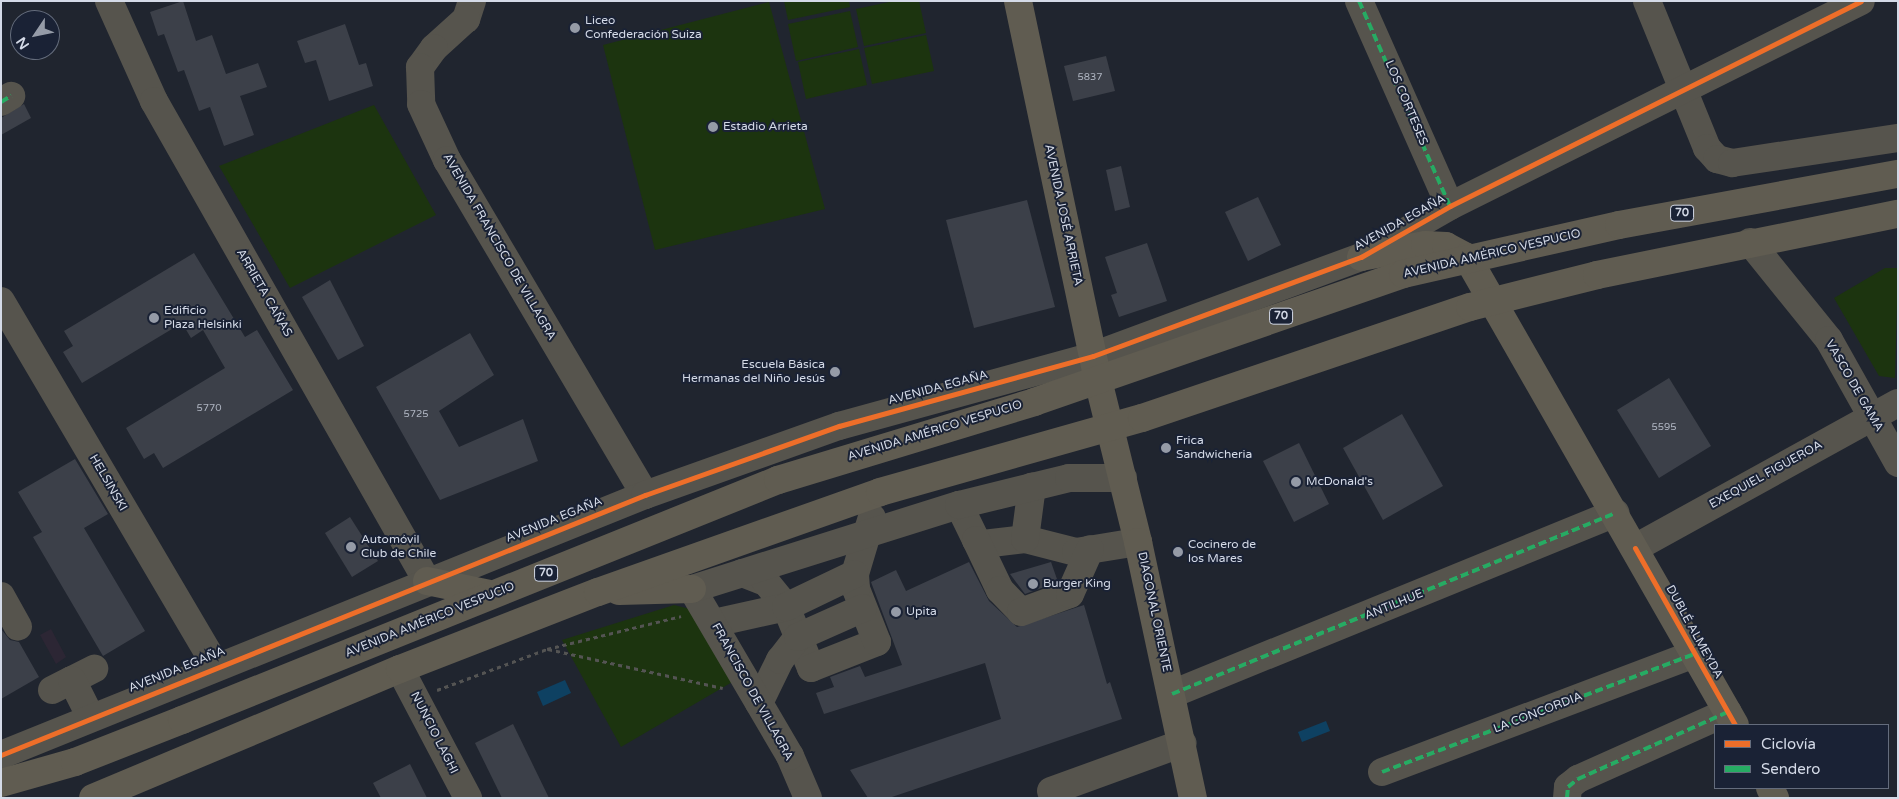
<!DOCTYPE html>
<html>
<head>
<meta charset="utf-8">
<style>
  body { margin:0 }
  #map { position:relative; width:1899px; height:799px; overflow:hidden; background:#20252f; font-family:"Varela Round",sans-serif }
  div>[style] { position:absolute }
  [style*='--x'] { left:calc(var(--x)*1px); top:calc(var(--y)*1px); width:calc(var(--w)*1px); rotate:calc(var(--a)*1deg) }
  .commercial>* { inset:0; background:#2c2634 }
  .green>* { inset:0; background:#1c340f }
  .water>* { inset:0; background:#0e4162 }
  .building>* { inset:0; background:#3c4049 }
  .path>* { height:3px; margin-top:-1.5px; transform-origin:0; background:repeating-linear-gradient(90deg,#545453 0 4px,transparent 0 8px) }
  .minor>* { height:28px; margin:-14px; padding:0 14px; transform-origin:14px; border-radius:14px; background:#56544d }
  .major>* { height:28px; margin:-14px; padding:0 14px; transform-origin:14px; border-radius:14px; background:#605c51 }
  .quiet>* { height:4px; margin-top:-2px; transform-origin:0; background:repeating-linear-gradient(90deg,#26ab63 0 8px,transparent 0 12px) }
  .cycleway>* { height:5px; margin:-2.5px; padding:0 2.5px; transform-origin:2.5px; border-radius:2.5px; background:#ee6e29 }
  .dots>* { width:14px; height:14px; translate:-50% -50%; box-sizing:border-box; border:2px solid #1a2235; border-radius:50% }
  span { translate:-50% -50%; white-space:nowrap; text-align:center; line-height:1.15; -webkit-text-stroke:4px #1a2235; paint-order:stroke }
  .number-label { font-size:10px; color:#aeb4c0 }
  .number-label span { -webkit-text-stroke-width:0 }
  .shield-label span { padding:1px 4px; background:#1a2235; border:1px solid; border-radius:4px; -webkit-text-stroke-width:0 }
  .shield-label { font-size:11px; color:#d4dae7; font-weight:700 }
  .poi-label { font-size:12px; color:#d4dae7 }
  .left { translate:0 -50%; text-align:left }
  .right { translate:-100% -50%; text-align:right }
  .street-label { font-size:12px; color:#d4dae7 }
  .frame { position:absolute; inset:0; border:2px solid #d4dae7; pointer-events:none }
  .legend { position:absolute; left:1714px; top:724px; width:175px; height:65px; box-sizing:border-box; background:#1a2235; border:1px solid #646c7c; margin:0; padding:6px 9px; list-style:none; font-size:15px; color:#d4dae7 }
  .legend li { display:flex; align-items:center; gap:10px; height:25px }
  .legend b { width:25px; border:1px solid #646c7c }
  .north { position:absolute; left:10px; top:10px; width:50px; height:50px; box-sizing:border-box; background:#1a2235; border:1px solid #646c7c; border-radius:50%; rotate:236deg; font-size:14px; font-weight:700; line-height:20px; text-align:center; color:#d4dae7 }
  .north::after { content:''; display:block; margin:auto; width:18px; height:22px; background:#959ba7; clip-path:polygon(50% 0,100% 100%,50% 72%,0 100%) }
</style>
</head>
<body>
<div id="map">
  <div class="commercial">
    <div style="clip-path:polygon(51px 629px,66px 657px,56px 664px,40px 635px)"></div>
  </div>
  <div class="green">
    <div style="clip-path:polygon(784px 1px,849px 1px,850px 7px,788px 20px)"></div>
    <div style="clip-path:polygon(894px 1px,919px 1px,926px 33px,864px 46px,856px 9px)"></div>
    <div style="clip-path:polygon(769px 2px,825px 209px,655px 250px,603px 45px)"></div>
    <div style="clip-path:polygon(850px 11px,858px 47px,796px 61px,788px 24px)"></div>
    <div style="clip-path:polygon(926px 35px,934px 71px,872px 84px,864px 48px)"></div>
    <div style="clip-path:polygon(859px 49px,867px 85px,806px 99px,798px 62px)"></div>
    <div style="clip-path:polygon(374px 105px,436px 215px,290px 288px,219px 166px)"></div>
    <div style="clip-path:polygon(1885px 268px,1898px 268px,1895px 378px,1879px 376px,1834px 298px)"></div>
    <div style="clip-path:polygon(674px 605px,690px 609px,734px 681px,621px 747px,562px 640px)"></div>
  </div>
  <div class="water">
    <div style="clip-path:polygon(565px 680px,571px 693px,543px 706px,537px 692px)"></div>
    <div style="clip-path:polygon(1326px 721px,1330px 731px,1302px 742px,1298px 732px)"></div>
  </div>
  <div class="building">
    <div style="clip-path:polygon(183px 1px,196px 41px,212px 35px,226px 74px,258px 63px,267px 87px,240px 96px,254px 135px,224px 146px,210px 107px,199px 111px,184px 70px,178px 72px,164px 34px,158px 36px,150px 12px)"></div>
    <div style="clip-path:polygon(345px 24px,359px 65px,366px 63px,373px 86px,329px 101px,316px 60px,305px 63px,297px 41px)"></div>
    <div style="clip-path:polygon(1106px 56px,1115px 91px,1073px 101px,1064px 66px)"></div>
    <div style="clip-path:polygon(24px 104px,31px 118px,1px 135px,1px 118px)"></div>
    <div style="clip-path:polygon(1121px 166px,1130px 207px,1115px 211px,1106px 170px)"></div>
    <div style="clip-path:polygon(1258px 197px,1281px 245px,1248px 261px,1225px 212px)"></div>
    <div style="clip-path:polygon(1027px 200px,1055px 307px,974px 328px,946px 220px)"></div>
    <div style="clip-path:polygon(1147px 243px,1167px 301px,1119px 317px,1111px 295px,1117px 293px,1105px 257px)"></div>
    <div style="clip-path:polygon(194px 253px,245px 337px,257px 330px,293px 390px,163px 468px,154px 453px,144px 459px,126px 428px,225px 368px,203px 330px,191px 338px,182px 323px,82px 383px,63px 352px,73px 346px,64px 331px)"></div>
    <div style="clip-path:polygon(330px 280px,364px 346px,338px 360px,302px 297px)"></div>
    <div style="clip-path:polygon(470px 333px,494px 375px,439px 411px,459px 447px,523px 419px,538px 461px,440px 500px,376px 387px)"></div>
    <div style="clip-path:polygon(1669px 378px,1711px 446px,1659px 478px,1617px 410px)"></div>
    <div style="clip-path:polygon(1402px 414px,1443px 486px,1383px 520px,1343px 448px)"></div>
    <div style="clip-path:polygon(1299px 443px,1329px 504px,1294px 522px,1263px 461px)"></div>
    <div style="clip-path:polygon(75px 459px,108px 514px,84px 528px,145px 631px,103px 656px,33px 537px,42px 532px,18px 492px)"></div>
    <div style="clip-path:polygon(350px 517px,378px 561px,352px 577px,325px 533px)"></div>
    <div style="clip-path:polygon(969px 562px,989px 601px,1017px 627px,1084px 605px,1107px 684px,1110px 682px,1122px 719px,889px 798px,868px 798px,850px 770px,1001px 719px,985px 663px,824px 714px,816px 693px,834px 687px,830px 677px,860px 666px,865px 677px,902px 665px,871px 582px,896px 570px,906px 591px)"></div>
    <div style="clip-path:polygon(1051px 562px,1058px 582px,1025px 594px,1010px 574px)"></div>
    <div style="clip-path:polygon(1px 629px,10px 640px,19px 642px,39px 677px,1px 699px)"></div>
    <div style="clip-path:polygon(513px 724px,549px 798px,502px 798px,475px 743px)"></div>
    <div style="clip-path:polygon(410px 764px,427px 798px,381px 798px,373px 783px)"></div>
  </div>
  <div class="path">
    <div style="--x:548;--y:649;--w:179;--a:12.6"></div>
    <div style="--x:437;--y:690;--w:117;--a:-20.4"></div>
    <div style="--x:547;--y:649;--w:138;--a:-13.8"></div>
  </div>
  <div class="minor">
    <div style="--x:109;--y:1;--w:110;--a:65.8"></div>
    <div style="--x:154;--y:101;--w:552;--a:60.37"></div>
    <div style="--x:472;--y:1;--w:19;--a:108"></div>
    <div style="--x:466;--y:19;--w:43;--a:137.8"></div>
    <div style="--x:434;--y:48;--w:24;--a:126"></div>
    <div style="--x:420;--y:67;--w:37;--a:88"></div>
    <div style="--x:421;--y:104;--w:62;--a:65.1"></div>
    <div style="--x:447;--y:160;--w:389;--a:59.4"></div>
    <div style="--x:1359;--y:1;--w:224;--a:66.1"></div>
    <div style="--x:1647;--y:1;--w:159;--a:67.8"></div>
    <div style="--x:1707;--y:148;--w:15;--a:48"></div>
    <div style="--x:1717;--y:159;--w:16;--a:15"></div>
    <div style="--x:1732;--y:163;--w:168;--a:-8.6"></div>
    <div style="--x:1;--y:102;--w:12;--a:-31"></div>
    <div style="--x:1750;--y:242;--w:126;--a:51.1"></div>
    <div style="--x:1829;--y:340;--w:141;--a:60.7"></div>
    <div style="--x:1;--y:301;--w:422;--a:59.5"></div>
    <div style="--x:959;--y:505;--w:39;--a:64"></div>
    <div style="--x:976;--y:540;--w:8;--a:30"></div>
    <div style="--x:983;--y:544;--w:42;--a:-6.8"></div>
    <div style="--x:1025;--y:539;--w:53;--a:14.3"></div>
    <div style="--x:1076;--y:552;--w:63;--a:-9.2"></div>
    <div style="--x:1025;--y:539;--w:53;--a:-82.5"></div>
    <div style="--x:976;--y:540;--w:55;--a:64.4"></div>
    <div style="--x:1000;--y:590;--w:30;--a:46"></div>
    <div style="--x:1021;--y:612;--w:52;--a:-20.2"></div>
    <div style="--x:1070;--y:594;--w:49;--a:-66"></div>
    <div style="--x:1635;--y:548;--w:300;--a:-28.9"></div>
    <div style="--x:742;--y:573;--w:26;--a:21"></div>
    <div style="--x:766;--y:582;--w:32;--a:51"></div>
    <div style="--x:786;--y:607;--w:66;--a:67.7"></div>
    <div style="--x:811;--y:668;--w:71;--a:-21.5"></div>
    <div style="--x:877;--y:642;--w:57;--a:-111.6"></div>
    <div style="--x:856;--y:589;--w:15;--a:-94"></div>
    <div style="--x:855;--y:574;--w:59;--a:-73.4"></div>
    <div style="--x:1;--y:596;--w:35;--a:61"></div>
    <div style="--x:714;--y:623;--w:74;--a:-12.5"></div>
    <div style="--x:786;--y:607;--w:76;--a:-25.6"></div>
    <div style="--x:400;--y:669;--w:146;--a:62.2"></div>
    <div style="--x:72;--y:680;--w:25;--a:-27"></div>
    <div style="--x:52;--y:690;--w:22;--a:-27"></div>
    <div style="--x:72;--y:680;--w:40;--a:63.4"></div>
    <div style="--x:1172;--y:694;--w:479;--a:-22.2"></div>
    <div style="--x:759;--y:703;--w:48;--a:-64"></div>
    <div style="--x:780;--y:660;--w:29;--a:-52"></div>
    <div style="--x:798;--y:637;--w:71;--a:-24"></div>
    <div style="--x:1;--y:755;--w:695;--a:-21.99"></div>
    <div style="--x:645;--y:495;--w:206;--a:-19.6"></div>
    <div style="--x:839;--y:426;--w:263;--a:-15.4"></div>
    <div style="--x:1093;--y:356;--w:286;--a:-20.3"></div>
    <div style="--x:1361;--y:257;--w:103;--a:-29.8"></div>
    <div style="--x:1450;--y:206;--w:459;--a:-26.5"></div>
    <div style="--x:1382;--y:772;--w:335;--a:-20.7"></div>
    <div style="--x:1051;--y:791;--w:140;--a:-20"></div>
    <div style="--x:808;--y:798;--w:46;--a:-113.2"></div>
    <div style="--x:790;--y:756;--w:194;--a:-120.4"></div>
    <div style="--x:692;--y:589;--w:280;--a:-17.5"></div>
    <div style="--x:959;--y:505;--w:113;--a:-13.8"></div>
    <div style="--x:1069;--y:478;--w:54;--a:0"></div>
    <div style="--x:1567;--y:798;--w:11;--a:-85"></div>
    <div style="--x:1568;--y:787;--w:13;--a:-39"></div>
    <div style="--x:1578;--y:779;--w:164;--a:-24.1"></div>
  </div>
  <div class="major">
    <div style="--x:1018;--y:1;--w:387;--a:78.1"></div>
    <div style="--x:1098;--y:380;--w:167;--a:76.1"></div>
    <div style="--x:1138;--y:542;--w:262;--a:77.9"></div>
    <div style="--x:1361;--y:257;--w:65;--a:-10.6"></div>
    <div style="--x:1425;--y:245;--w:21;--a:3"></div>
    <div style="--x:1446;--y:246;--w:24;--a:28"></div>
    <div style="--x:1467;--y:257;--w:539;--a:60.2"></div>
    <div style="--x:427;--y:581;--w:64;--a:11.7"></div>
    <div style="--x:619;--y:591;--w:73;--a:-1.6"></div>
    <div style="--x:1;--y:783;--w:77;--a:-15.8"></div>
    <div style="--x:75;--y:762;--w:115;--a:-21.4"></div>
    <div style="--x:182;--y:720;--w:643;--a:-21.93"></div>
    <div style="--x:778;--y:480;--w:268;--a:-16.9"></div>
    <div style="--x:1034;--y:402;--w:391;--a:-19.1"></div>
    <div style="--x:1403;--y:274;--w:221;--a:-12.8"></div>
    <div style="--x:1619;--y:225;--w:284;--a:-10.4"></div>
    <div style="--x:1770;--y:788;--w:11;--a:63"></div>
    <div style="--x:93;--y:798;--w:333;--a:-22.8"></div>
    <div style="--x:400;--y:669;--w:212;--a:-21.3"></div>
    <div style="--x:598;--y:592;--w:299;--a:-19.5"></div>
    <div style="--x:880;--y:492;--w:272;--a:-15.8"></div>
    <div style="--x:1142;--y:418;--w:346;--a:-18.7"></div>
    <div style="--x:1470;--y:307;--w:131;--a:-14.1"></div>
    <div style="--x:1597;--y:275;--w:307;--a:-11.5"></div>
  </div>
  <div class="quiet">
    <div style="--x:1359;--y:1;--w:224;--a:66.1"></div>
    <div style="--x:1;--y:102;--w:12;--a:-31"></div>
    <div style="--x:1172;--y:694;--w:479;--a:-22.2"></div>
    <div style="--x:1382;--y:772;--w:335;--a:-20.7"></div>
    <div style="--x:1567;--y:798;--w:11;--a:-85"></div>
    <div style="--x:1568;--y:787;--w:13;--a:-39"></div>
    <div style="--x:1578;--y:779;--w:164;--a:-24.1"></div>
  </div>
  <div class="cycleway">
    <div style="--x:1635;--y:548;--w:203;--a:60.5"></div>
    <div style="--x:1;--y:755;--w:695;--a:-21.99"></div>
    <div style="--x:645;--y:495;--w:206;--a:-19.6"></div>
    <div style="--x:839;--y:426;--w:263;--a:-15.4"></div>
    <div style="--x:1093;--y:356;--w:286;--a:-20.3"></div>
    <div style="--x:1361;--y:257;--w:103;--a:-29.8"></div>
    <div style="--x:1450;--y:206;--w:459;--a:-26.5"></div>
  </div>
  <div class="dots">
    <div style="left:575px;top:28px;background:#959ba7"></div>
    <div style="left:713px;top:127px;background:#959ba7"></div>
    <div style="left:154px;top:318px;background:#959ba7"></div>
    <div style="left:835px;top:372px;background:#959ba7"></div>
    <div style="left:1166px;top:448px;background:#959ba7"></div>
    <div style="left:1296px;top:482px;background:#959ba7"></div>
    <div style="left:351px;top:547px;background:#959ba7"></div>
    <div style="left:1178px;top:552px;background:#959ba7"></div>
    <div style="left:1033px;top:584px;background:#959ba7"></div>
    <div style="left:896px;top:612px;background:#959ba7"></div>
  </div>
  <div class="number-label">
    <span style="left:1090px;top:78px">5837</span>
    <span style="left:209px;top:409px">5770</span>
    <span style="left:416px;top:415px">5725</span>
    <span style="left:1664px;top:428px">5595</span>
  </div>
  <div class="shield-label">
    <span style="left:1682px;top:213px">70</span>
    <span style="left:1281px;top:316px">70</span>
    <span style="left:546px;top:573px">70</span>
  </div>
  <div class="poi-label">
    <span class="left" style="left:585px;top:28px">Liceo<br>Confederación Suiza</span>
    <span class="left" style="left:723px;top:127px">Estadio Arrieta</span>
    <span class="left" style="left:164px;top:318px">Edificio<br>Plaza Helsinki</span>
    <span class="right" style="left:825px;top:372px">Escuela Básica<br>Hermanas del Niño Jesús</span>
    <span class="left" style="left:1176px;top:448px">Frica<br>Sandwicheria</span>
    <span class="left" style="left:1306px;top:482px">McDonald's</span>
    <span class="left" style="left:361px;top:547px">Automóvil<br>Club de Chile</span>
    <span class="left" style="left:1188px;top:552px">Cocinero de<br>los Mares</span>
    <span class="left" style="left:1043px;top:584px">Burger King</span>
    <span class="left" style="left:906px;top:612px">Upita</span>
  </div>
  <div class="street-label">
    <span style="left:1406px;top:103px;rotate:67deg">LOS CORTESES</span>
    <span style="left:1063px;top:215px;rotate:78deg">AVENIDA JOSÉ ARRIETA</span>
    <span style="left:1400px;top:223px;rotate:-29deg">AVENIDA EGAÑA</span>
    <span style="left:499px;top:247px;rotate:60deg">AVENIDA FRANCISCO DE VILLAGRA</span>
    <span style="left:1492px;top:254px;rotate:-13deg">AVENIDA AMÉRICO VESPUCIO</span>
    <span style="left:264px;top:293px;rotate:60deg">ARRIETA CAÑAS</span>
    <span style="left:1854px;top:386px;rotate:60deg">VASCO DE GAMA</span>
    <span style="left:938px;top:388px;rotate:-15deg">AVENIDA EGAÑA</span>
    <span style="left:935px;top:431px;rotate:-17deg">AVENIDA AMÉRICO VESPUCIO</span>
    <span style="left:1766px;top:475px;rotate:-29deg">EXEQUIEL FIGUEROA</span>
    <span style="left:108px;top:483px;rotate:60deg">HELSINSKI</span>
    <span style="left:554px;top:520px;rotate:-22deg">AVENIDA EGAÑA</span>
    <span style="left:1394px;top:605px;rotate:-22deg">ANTILHUE</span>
    <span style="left:1154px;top:612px;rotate:78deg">DIAGONAL ORIENTE</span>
    <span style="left:430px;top:620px;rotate:-22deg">AVENIDA AMÉRICO VESPUCIO</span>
    <span style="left:1694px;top:632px;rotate:61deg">DUBLÉ ALMEYDA</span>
    <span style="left:177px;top:670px;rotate:-22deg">AVENIDA EGAÑA</span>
    <span style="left:752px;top:692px;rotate:61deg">FRANCISCO DE VILLAGRA</span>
    <span style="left:1538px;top:713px;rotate:-21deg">LA CONCORDIA</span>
    <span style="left:434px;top:733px;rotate:63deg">NUNCIO LAGHI</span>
  </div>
  <div class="frame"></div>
  <ul class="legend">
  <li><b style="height:6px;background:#ee6e29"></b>Ciclovía</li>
  <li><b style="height:6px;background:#26ab63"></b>Sendero</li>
  </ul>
  <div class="north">N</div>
</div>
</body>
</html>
